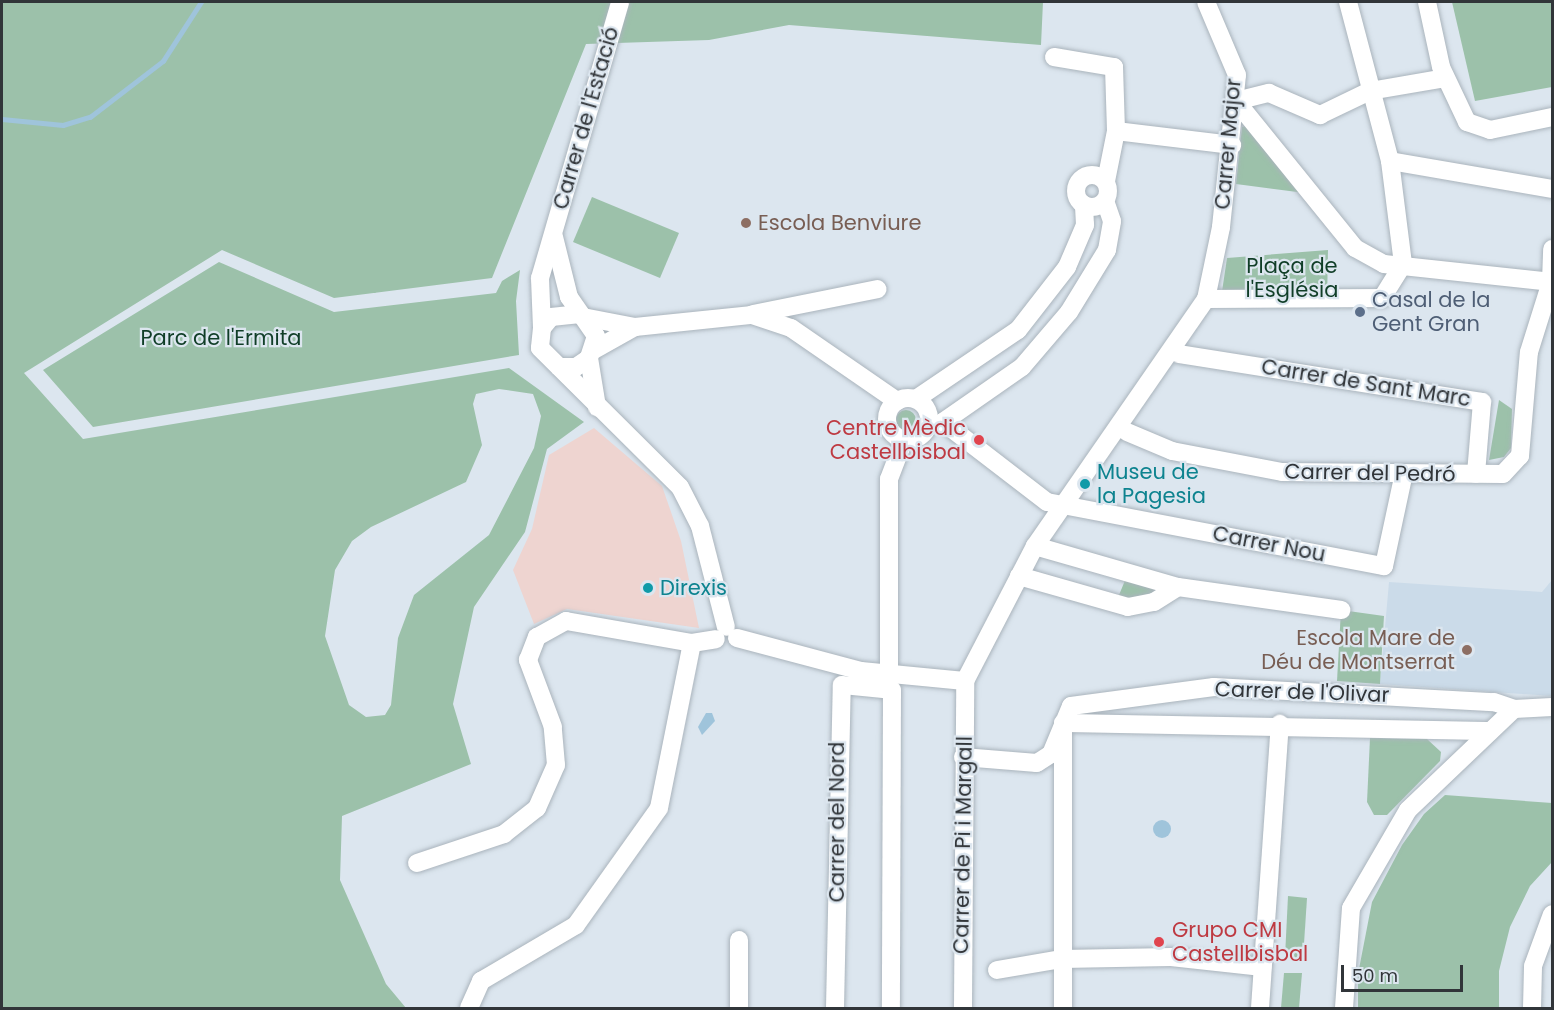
<!DOCTYPE html>
<html>
<head>
<meta charset="utf-8">
<style>
  body { margin:0 }
  #map { position:relative; width:1554px; height:1010px; overflow:hidden; background:#dce6ef; font-family:Poppins,sans-serif }
  div>[style] { position:absolute }
  [style*='--x'] { left:calc(var(--x)*1px); top:calc(var(--y)*1px); width:calc(var(--w)*1px); rotate:calc(var(--a)*1deg) }
  .built>* { inset:0; background:#cbdbe9 }
  .industrial>* { inset:0; background:#eed4d0 }
  .green>* { inset:0; background:#9cc1aa }
  .round { border-radius:50% }
  .water>* { inset:0; background:#9fc4db }
  .stream>* { height:4.5px; margin:-2.25px; padding:0 2.25px; transform-origin:2.25px; border-radius:2.25px; background:#9fc4db }
  .roads { filter:drop-shadow(0 0 2px #aab4bc) drop-shadow(0 0 2px #aab4bc) }
  .street>* { height:18px; margin:-9px; padding:0 9px; transform-origin:9px; border-radius:9px; background:#fff }
  .street>.ring { margin:-9px; padding:0; box-sizing:content-box; background:none; border:18px solid #fff; border-radius:50% }
  .dots>* { width:16px; height:16px; translate:-50% -50%; box-sizing:border-box; border:3px solid #dce6ef; border-radius:50% }
  span { translate:-50% -50%; white-space:nowrap; text-align:center; line-height:1.15; -webkit-text-stroke:4.5px #dce6ef; paint-order:stroke }
  .street-label { font-size:21px; color:#313539 }
  .education-label { font-size:21px; color:#785e54 }
  .left { translate:0 -50%; text-align:left }
  .right { translate:-100% -50%; text-align:right }
  .park-label { font-size:21px; color:#103e27 }
  .service-label { font-size:21px; color:#4e5e75 }
  .health-label { font-size:21px; color:#be3a42 }
  .culture-label { font-size:21px; color:#0d838f }
  .frame { position:absolute; inset:0; border:3px solid #313539; pointer-events:none }
  .scale { position:absolute; left:1341px; top:965px; width:122px; height:27px; box-sizing:border-box; border:3px solid #313539; border-top:0; padding-left:8px; font-size:18px; line-height:21px; white-space:nowrap; color:#313539; -webkit-text-stroke:4px #dce6ef; paint-order:stroke }
</style>
</head>
<body>
<div id="map">
  <div class="built">
    <div style="clip-path:polygon(1552px 580px,1552px 696px,1380px 684px,1389px 582px,1542px 592px)"></div>
  </div>
  <div class="industrial">
    <div style="clip-path:polygon(594px 428px,662px 486px,681px 541px,699px 628px,567px 609px,534px 624px,513px 570px,532px 529px,549px 455px)"></div>
  </div>
  <div class="green">
    <div style="clip-path:polygon(evenodd,2px 2px,1043px 2px,1041px 45px,789px 25px,709px 40px,586px 44px,492px 278px,334px 298px,222px 250px,24px 373px,83px 439px,509px 368px,584px 422px,547px 449px,525px 532px,474px 607px,453px 704px,471px 764px,342px 816px,340px 880px,386px 984px,406px 1008px,2px 1008px,2px 2px,499px 389px,533px 394px,541px 416px,534px 448px,489px 535px,414px 595px,398px 638px,391px 705px,385px 715px,366px 717px,349px 705px,325px 636px,335px 570px,352px 541px,371px 527px,466px 482px,482px 445px,473px 404px,476px 394px,499px 389px)"></div>
    <div style="clip-path:polygon(1452px 2px,1552px 2px,1552px 87px,1475px 101px)"></div>
    <div style="clip-path:polygon(1249px 125px,1305px 193px,1236px 184px,1242px 127px)"></div>
    <div style="clip-path:polygon(592px 197px,679px 233px,660px 278px,573px 242px)"></div>
    <div style="clip-path:polygon(1328px 250px,1327px 303px,1220px 305px,1227px 258px)"></div>
    <div style="clip-path:polygon(219px 262px,334px 312px,496px 293px,502px 281px,520px 270px,516px 301px,519px 355px,93px 427px,43px 370px)"></div>
    <div style="clip-path:polygon(1499px 400px,1512px 409px,1511px 448px,1504px 457px,1489px 460px)"></div>
    <div class="round" style="left:896px;top:410px;width:20px;height:20px"></div>
    <div style="clip-path:polygon(1126px 578px,1172px 589px,1153px 599px,1117px 600px)"></div>
    <div style="clip-path:polygon(1341px 610px,1384px 616px,1380px 684px,1337px 681px)"></div>
    <div style="clip-path:polygon(1370px 738px,1427px 739px,1441px 752px,1440px 761px,1387px 815px,1374px 815px,1367px 802px)"></div>
    <div style="clip-path:polygon(1445px 795px,1552px 803px,1552px 862px,1530px 886px,1510px 927px,1499px 971px,1499px 1008px,1358px 1008px,1358px 974px,1372px 902px,1402px 845px,1424px 814px)"></div>
    <div style="clip-path:polygon(1288px 896px,1307px 898px,1303px 959px,1285px 957px)"></div>
    <div style="clip-path:polygon(1284px 973px,1302px 973px,1299px 1008px,1281px 1008px)"></div>
  </div>
  <div class="water">
    <div style="clip-path:polygon(706px 713px,712px 713px,715px 721px,702px 735px,698px 727px)"></div>
    <div class="round" style="left:1153px;top:820px;width:18px;height:18px"></div>
  </div>
  <div class="stream">
    <div style="--x:2;--y:119;--w:61;--a:5.6"></div>
    <div style="--x:63;--y:125;--w:28;--a:-17"></div>
    <div style="--x:90;--y:117;--w:92;--a:-37.5"></div>
    <div style="--x:163;--y:61;--w:70;--a:-57.2"></div>
  </div>
  <div class="roads">
    <div class="street">
      <div style="--x:1348;--y:2;--w:164;--a:75.2"></div>
      <div style="--x:1390;--y:161;--w:104;--a:82.8"></div>
      <div style="--x:1427;--y:2;--w:66;--a:77.8"></div>
      <div style="--x:1441;--y:67;--w:61;--a:64.7"></div>
      <div style="--x:1467;--y:122;--w:24;--a:19"></div>
      <div style="--x:1490;--y:130;--w:63;--a:-11.8"></div>
      <div style="--x:1054;--y:57;--w:61;--a:9.5"></div>
      <div style="--x:1114;--y:67;--w:64;--a:88.2"></div>
      <div style="--x:1116;--y:131;--w:51;--a:101.3"></div>
      <div style="--x:1236;--y:101;--w:189;--a:51"></div>
      <div style="--x:1355;--y:248;--w:33;--a:29"></div>
      <div style="--x:1384;--y:264;--w:169;--a:6.1"></div>
      <div style="--x:1236;--y:101;--w:34;--a:-14"></div>
      <div style="--x:1269;--y:93;--w:56;--a:23.3"></div>
      <div style="--x:1320;--y:115;--w:55;--a:-25.6"></div>
      <div style="--x:1370;--y:91;--w:76;--a:-9.8"></div>
      <div style="--x:1116;--y:131;--w:117;--a:6.9"></div>
      <div style="--x:1390;--y:161;--w:164;--a:9.8"></div>
      <div class="ring" style="left:1076px;top:175px;width:14px;height:14px"></div>
      <div style="--x:554;--y:237;--w:62;--a:76"></div>
      <div style="--x:569;--y:297;--w:47;--a:55.3"></div>
      <div style="--x:596;--y:336;--w:23;--a:108"></div>
      <div style="--x:589;--y:358;--w:16;--a:145"></div>
      <div style="--x:576;--y:367;--w:17;--a:180"></div>
      <div style="--x:1206;--y:299;--w:176;--a:-0.3"></div>
      <div style="--x:1382;--y:298;--w:40;--a:-58"></div>
      <div style="--x:580;--y:314;--w:29;--a:174"></div>
      <div style="--x:551;--y:317;--w:14;--a:129"></div>
      <div style="--x:542;--y:328;--w:20;--a:96"></div>
      <div style="--x:540;--y:348;--w:197;--a:44.8"></div>
      <div style="--x:680;--y:487;--w:44;--a:62.9"></div>
      <div style="--x:700;--y:526;--w:104;--a:75.6"></div>
      <div style="--x:753;--y:314;--w:127;--a:-11.3"></div>
      <div style="--x:583;--y:317;--w:53;--a:10.9"></div>
      <div style="--x:635;--y:327;--w:118;--a:-5.9"></div>
      <div style="--x:752;--y:315;--w:41;--a:18.4"></div>
      <div style="--x:791;--y:328;--w:129;--a:34.6"></div>
      <div style="--x:542;--y:328;--w:50;--a:-92.3"></div>
      <div style="--x:540;--y:278;--w:287;--a:-73.8"></div>
      <div style="--x:594;--y:350;--w:47;--a:-29.3"></div>
      <div style="--x:1179;--y:354;--w:307;--a:9"></div>
      <div style="--x:1482;--y:402;--w:72;--a:94.8"></div>
      <div style="--x:589;--y:358;--w:50;--a:80.7"></div>
      <div class="ring" style="left:887px;top:398px;width:24px;height:24px"></div>
      <div style="--x:916;--y:399;--w:123;--a:-34.1"></div>
      <div style="--x:1018;--y:330;--w:80;--a:-52.1"></div>
      <div style="--x:1067;--y:267;--w:46;--a:-66.8"></div>
      <div style="--x:1085;--y:225;--w:20;--a:-93"></div>
      <div style="--x:943;--y:422;--w:131;--a:37.6"></div>
      <div style="--x:1047;--y:502;--w:343;--a:10.8"></div>
      <div style="--x:1384;--y:566;--w:91;--a:-77.9"></div>
      <div style="--x:943;--y:422;--w:96;--a:-34.8"></div>
      <div style="--x:1022;--y:367;--w:72;--a:-49.5"></div>
      <div style="--x:1069;--y:312;--w:73;--a:-58.5"></div>
      <div style="--x:1107;--y:250;--w:29;--a:-80"></div>
      <div style="--x:1112;--y:221;--w:21;--a:-109"></div>
      <div style="--x:1127;--y:432;--w:49;--a:22.9"></div>
      <div style="--x:1172;--y:451;--w:112;--a:10.8"></div>
      <div style="--x:1282;--y:472;--w:221;--a:0.5"></div>
      <div style="--x:1503;--y:474;--w:25;--a:-47"></div>
      <div style="--x:1520;--y:456;--w:104;--a:-85.1"></div>
      <div style="--x:1529;--y:352;--w:73;--a:-72.6"></div>
      <div style="--x:1551;--y:282;--w:33;--a:-88"></div>
      <div style="--x:1035;--y:546;--w:149;--a:16"></div>
      <div style="--x:1178;--y:587;--w:165;--a:8"></div>
      <div style="--x:1019;--y:576;--w:113;--a:15.9"></div>
      <div style="--x:1128;--y:607;--w:26;--a:-11"></div>
      <div style="--x:1154;--y:602;--w:28;--a:-32"></div>
      <div style="--x:737;--y:638;--w:128;--a:14.9"></div>
      <div style="--x:861;--y:671;--w:104;--a:5.5"></div>
      <div style="--x:889;--y:675;--w:196;--a:-90"></div>
      <div style="--x:889;--y:479;--w:42;--a:-69"></div>
      <div style="--x:963;--y:757;--w:74;--a:4.6"></div>
      <div style="--x:1037;--y:763;--w:17;--a:-33"></div>
      <div style="--x:1051;--y:754;--w:52;--a:-67.4"></div>
      <div style="--x:1071;--y:706;--w:144;--a:-7.6"></div>
      <div style="--x:1214;--y:687;--w:280;--a:3.1"></div>
      <div style="--x:1494;--y:702;--w:21;--a:19"></div>
      <div style="--x:417;--y:863;--w:92;--a:-18.4"></div>
      <div style="--x:504;--y:834;--w:42;--a:-38.2"></div>
      <div style="--x:537;--y:808;--w:47;--a:-66.2"></div>
      <div style="--x:556;--y:765;--w:38;--a:-95"></div>
      <div style="--x:553;--y:727;--w:72;--a:-110.5"></div>
      <div style="--x:528;--y:660;--w:25;--a:-69"></div>
      <div style="--x:537;--y:637;--w:33;--a:-29"></div>
      <div style="--x:566;--y:621;--w:128;--a:9.9"></div>
      <div style="--x:692;--y:643;--w:24;--a:-9"></div>
      <div style="--x:739;--y:940;--w:68;--a:90"></div>
      <div style="--x:997;--y:970;--w:66;--a:-9.6"></div>
      <div style="--x:1062;--y:959;--w:109;--a:-1.1"></div>
      <div style="--x:1171;--y:957;--w:92;--a:6.3"></div>
      <div style="--x:469;--y:1008;--w:30;--a:-66"></div>
      <div style="--x:481;--y:981;--w:110;--a:-30.5"></div>
      <div style="--x:576;--y:925;--w:143;--a:-54.6"></div>
      <div style="--x:659;--y:808;--w:168;--a:-78.7"></div>
      <div style="--x:835;--y:1008;--w:323;--a:-88.8"></div>
      <div style="--x:842;--y:685;--w:50;--a:5.7"></div>
      <div style="--x:892;--y:690;--w:318;--a:90.2"></div>
      <div style="--x:963;--y:1008;--w:327;--a:-89.6"></div>
      <div style="--x:965;--y:681;--w:152;--a:-62.6"></div>
      <div style="--x:1035;--y:546;--w:300;--a:-55.3"></div>
      <div style="--x:1206;--y:299;--w:74;--a:-78.2"></div>
      <div style="--x:1221;--y:227;--w:153;--a:-84"></div>
      <div style="--x:1237;--y:75;--w:79;--a:-113"></div>
      <div style="--x:1063;--y:1008;--w:285;--a:-90"></div>
      <div style="--x:1063;--y:723;--w:427;--a:1.1"></div>
      <div style="--x:1260;--y:1008;--w:285;--a:-86"></div>
      <div style="--x:1344;--y:1008;--w:100;--a:-86"></div>
      <div style="--x:1351;--y:908;--w:113;--a:-59.8"></div>
      <div style="--x:1408;--y:810;--w:146;--a:-43.6"></div>
      <div style="--x:1514;--y:709;--w:38;--a:-3"></div>
      <div style="--x:1532;--y:1008;--w:42;--a:-88.6"></div>
      <div style="--x:1533;--y:966;--w:55;--a:-69.9"></div>
    </div>
  </div>
  <div class="dots">
    <div style="left:746px;top:223px;background:#8d6e63"></div>
    <div style="left:1360px;top:312px;background:#5c6f8a"></div>
    <div style="left:979px;top:440px;background:#e0444e"></div>
    <div style="left:1085px;top:484px;background:#0f9aa8"></div>
    <div style="left:648px;top:588px;background:#0f9aa8"></div>
    <div style="left:1467px;top:650px;background:#8d6e63"></div>
    <div style="left:1159px;top:942px;background:#e0444e"></div>
  </div>
  <div class="street-label">
    <span style="left:586px;top:118px;rotate:-74deg">Carrer de l'Estació</span>
    <span style="left:1228px;top:144px;rotate:-85deg">Carrer Major</span>
    <span style="left:1366px;top:383px;rotate:9deg">Carrer de Sant Marc</span>
    <span style="left:1370px;top:473px;rotate:1deg">Carrer del Pedró</span>
    <span style="left:1269px;top:544px;rotate:11deg">Carrer Nou</span>
    <span style="left:1302px;top:692px;rotate:2deg">Carrer de l'Olivar</span>
    <span style="left:837px;top:822px;rotate:-90deg">Carrer del Nord</span>
    <span style="left:963px;top:845px;rotate:-89deg">Carrer de Pi i Margall</span>
  </div>
  <div class="education-label">
    <span class="left" style="left:758px;top:223px">Escola Benviure</span>
    <span class="right" style="left:1455px;top:650px">Escola Mare de<br>Déu de Montserrat</span>
  </div>
  <div class="park-label">
    <span style="left:1292px;top:278px">Plaça de<br>l'Església</span>
    <span style="left:221px;top:338px">Parc de l'Ermita</span>
  </div>
  <div class="service-label">
    <span class="left" style="left:1372px;top:312px">Casal de la<br>Gent Gran</span>
  </div>
  <div class="health-label">
    <span class="right" style="left:966px;top:440px">Centre Mèdic<br>Castellbisbal</span>
    <span class="left" style="left:1172px;top:942px">Grupo CMI<br>Castellbisbal</span>
  </div>
  <div class="culture-label">
    <span class="left" style="left:1097px;top:484px">Museu de<br>la Pagesia</span>
    <span class="left" style="left:660px;top:588px">Direxis</span>
  </div>
  <div class="frame"></div>
  <div class="scale">50 m</div>
</div>
</body>
</html>
